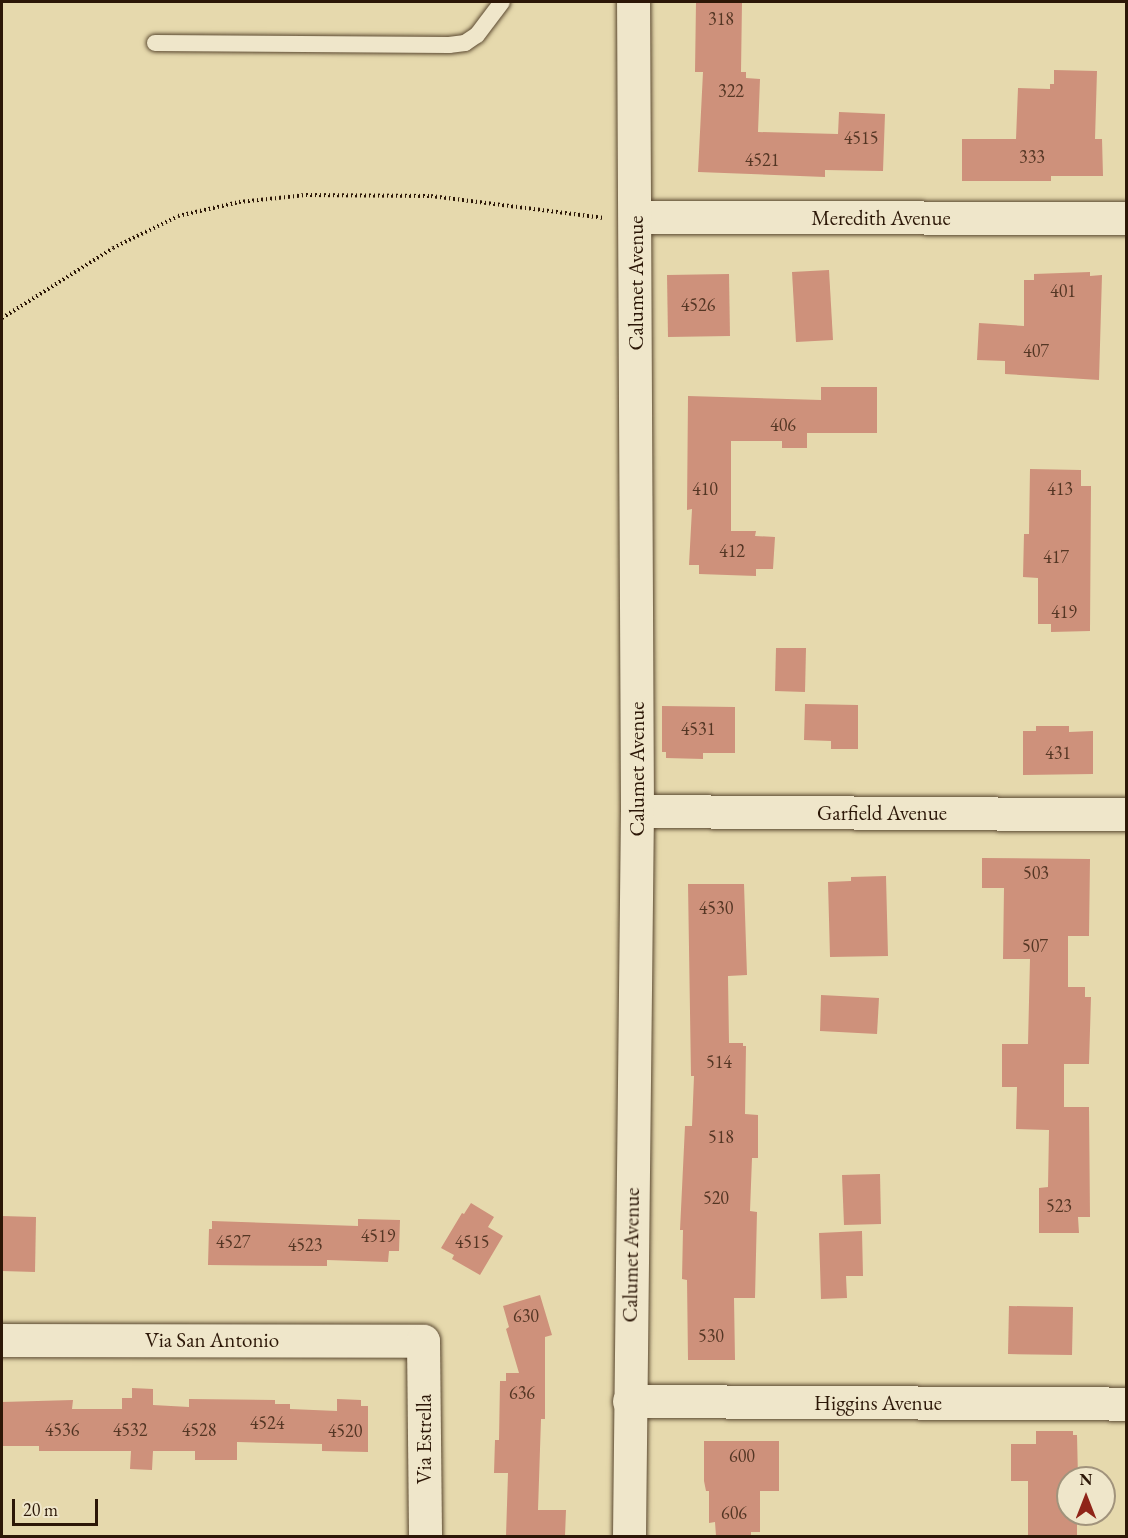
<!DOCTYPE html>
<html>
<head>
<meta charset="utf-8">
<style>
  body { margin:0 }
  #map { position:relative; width:1128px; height:1538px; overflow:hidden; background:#e6d9ad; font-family:"EB Garamond",serif }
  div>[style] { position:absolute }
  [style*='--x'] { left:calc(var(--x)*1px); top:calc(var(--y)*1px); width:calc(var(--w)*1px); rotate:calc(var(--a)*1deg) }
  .building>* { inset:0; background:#ce917b }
  .path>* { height:4px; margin-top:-2px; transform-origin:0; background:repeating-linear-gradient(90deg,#2c1707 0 1.5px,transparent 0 4.5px) }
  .roads { filter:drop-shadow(0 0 2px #5a4830) drop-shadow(0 0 2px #5a4830) }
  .service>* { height:16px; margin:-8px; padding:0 8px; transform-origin:8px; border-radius:8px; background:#efe6ca }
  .minor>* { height:33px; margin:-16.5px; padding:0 16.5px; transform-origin:16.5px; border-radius:16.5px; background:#efe6ca }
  span { translate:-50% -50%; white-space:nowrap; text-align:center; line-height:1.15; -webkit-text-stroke:6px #efe6ca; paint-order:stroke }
  .number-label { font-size:18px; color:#543624 }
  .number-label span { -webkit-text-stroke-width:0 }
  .street-label { font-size:21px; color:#2c1707 }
  .frame { position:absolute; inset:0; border:3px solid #2c1707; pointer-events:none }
  .north { position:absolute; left:1056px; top:1466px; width:60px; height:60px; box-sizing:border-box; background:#efe6ca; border:2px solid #a1937c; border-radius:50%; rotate:0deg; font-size:16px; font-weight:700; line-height:24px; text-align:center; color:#2c1707 }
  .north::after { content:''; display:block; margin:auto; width:21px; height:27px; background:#8f2418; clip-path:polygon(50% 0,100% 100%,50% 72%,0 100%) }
  .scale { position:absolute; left:12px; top:1499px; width:86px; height:27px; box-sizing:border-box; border:3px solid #2c1707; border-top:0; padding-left:8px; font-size:18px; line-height:21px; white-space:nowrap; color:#2c1707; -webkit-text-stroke:4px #efe6ca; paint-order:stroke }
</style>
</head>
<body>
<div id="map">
  <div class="building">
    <div style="clip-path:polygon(696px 2px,742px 2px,741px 72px,746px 72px,746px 78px,760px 79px,758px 132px,838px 134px,839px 112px,885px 114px,883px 171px,825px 170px,825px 177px,698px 172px,703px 72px,695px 72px)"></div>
    <div style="clip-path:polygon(1054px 70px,1097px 71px,1095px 139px,1102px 139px,1103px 176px,1051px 176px,1051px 181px,962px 181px,962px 139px,1016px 139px,1018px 88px,1050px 89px,1050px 84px,1054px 84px)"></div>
    <div style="clip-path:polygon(829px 270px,833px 340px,796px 342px,792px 272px)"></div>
    <div style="clip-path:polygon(1090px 272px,1090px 276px,1102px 275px,1099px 380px,1005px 374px,1005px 361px,977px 360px,979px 323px,1024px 326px,1024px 280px,1034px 280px,1034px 274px)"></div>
    <div style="clip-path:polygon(729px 274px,730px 336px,668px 337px,667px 275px)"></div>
    <div style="clip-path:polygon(821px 387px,877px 387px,877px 433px,807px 433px,807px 448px,782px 448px,782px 441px,731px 441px,731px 531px,756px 531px,755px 536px,775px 537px,773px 569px,756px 569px,756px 576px,699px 574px,699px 565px,689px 565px,692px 509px,687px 510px,688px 396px,821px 400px)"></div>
    <div style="clip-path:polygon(1030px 469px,1081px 470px,1081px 486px,1091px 486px,1090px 631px,1051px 632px,1051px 624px,1038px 624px,1038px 578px,1023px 577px,1024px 534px,1029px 534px)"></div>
    <div style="clip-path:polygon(776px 648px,806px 648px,805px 692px,775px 691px)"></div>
    <div style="clip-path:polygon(805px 704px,858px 705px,858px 749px,831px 749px,831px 741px,804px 740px)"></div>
    <div style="clip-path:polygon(662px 706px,735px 707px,735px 753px,703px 753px,703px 759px,666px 758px,666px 752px,662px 752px)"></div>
    <div style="clip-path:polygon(1036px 726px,1069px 726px,1069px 732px,1093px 731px,1093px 774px,1023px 775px,1023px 731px,1036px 731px)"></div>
    <div style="clip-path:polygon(982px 858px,1090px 859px,1089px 936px,1068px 936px,1068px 987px,1085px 987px,1085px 997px,1091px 997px,1089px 1064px,1064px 1064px,1064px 1107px,1089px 1107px,1090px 1217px,1078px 1217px,1079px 1233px,1039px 1233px,1039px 1188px,1048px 1187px,1049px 1130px,1016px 1129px,1017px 1087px,1002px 1087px,1002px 1044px,1028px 1044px,1030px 959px,1003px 959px,1004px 888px,982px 888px)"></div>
    <div style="clip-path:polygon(886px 876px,888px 956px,830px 957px,828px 882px,851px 881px,851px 877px)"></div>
    <div style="clip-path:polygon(688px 884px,744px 884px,747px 975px,728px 976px,729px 1043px,743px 1043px,743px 1046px,746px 1046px,745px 1114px,758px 1115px,758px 1158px,752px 1158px,750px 1211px,757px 1212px,755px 1298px,734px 1298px,735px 1360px,688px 1360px,687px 1280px,682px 1279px,683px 1230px,680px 1230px,685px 1126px,692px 1126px,694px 1076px,691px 1076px)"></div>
    <div style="clip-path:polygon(821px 995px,879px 998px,877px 1034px,820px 1031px)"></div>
    <div style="clip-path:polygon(880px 1174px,881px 1224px,844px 1225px,842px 1175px)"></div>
    <div style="clip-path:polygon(471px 1203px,494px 1217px,488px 1227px,503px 1236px,480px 1275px,452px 1259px,454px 1255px,441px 1248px,462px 1213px,464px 1214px)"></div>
    <div style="clip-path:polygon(2px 1216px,36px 1217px,35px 1272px,2px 1271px)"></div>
    <div style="clip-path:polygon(358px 1219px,400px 1220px,399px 1251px,389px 1251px,388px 1262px,327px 1260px,327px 1266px,208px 1265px,209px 1229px,212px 1229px,212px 1221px,358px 1226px)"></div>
    <div style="clip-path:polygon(862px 1231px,863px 1276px,846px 1276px,847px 1298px,821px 1299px,819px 1233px)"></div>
    <div style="clip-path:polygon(540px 1295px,552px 1335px,545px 1337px,545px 1419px,541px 1419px,538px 1510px,566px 1510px,565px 1536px,506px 1536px,508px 1473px,494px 1473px,495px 1440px,499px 1440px,500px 1381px,506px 1381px,506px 1373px,519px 1373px,506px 1329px,509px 1327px,503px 1306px)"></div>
    <div style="clip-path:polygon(1009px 1306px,1073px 1307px,1072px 1355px,1008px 1354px)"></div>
    <div style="clip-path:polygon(132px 1388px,153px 1389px,153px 1405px,189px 1407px,189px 1399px,275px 1400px,275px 1404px,290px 1404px,290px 1409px,337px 1411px,337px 1399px,361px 1400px,361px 1406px,368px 1406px,368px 1452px,322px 1451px,322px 1444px,237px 1442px,237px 1460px,195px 1460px,195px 1451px,153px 1451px,152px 1470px,130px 1469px,131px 1451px,39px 1451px,39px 1446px,2px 1446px,2px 1402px,73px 1400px,72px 1409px,122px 1409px,122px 1398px,132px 1398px)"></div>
    <div style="clip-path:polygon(1036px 1431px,1073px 1431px,1073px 1435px,1077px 1435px,1078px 1478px,1068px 1478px,1068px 1514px,1077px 1514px,1077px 1536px,1028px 1536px,1028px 1481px,1011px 1481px,1011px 1444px,1036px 1444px)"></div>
    <div style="clip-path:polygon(704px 1441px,779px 1441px,779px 1491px,760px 1491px,760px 1532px,751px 1532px,751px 1536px,716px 1536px,715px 1522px,709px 1523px,709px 1491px,706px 1491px,704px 1481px)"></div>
  </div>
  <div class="path">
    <div style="--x:2;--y:318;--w:131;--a:-32.2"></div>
    <div style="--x:113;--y:248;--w:72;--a:-26.2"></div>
    <div style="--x:178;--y:216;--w:63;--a:-12.9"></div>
    <div style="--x:239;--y:202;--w:67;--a:-6"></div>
    <div style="--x:306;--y:195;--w:125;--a:0.5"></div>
    <div style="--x:431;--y:196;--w:175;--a:7.2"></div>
  </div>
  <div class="roads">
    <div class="service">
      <div style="--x:155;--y:43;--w:294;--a:0.4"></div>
      <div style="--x:449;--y:45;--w:16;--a:-7"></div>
      <div style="--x:465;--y:43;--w:14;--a:-34"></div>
      <div style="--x:477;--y:35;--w:41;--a:-52.9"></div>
    </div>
    <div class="minor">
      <div style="--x:635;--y:217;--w:491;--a:0.1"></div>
      <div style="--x:637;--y:811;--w:489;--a:0.4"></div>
      <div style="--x:2;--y:1340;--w:421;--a:0.1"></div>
      <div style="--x:423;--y:1341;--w:195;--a:89.4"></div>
      <div style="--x:629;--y:1401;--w:497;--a:0.3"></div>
      <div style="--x:629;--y:1536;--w:725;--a:-89.37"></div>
      <div style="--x:637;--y:811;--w:809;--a:-90.28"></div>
    </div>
  </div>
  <div class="number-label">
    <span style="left:721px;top:19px">318</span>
    <span style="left:731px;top:91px">322</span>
    <span style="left:861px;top:138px">4515</span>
    <span style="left:1032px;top:157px">333</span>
    <span style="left:762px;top:160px">4521</span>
    <span style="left:1063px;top:291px">401</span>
    <span style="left:698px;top:305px">4526</span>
    <span style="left:1036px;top:351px">407</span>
    <span style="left:783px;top:425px">406</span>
    <span style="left:705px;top:489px">410</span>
    <span style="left:1060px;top:489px">413</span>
    <span style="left:732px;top:551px">412</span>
    <span style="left:1056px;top:557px">417</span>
    <span style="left:1064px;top:612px">419</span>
    <span style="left:698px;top:729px">4531</span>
    <span style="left:1058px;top:753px">431</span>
    <span style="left:1036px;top:873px">503</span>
    <span style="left:716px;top:908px">4530</span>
    <span style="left:1035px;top:946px">507</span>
    <span style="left:719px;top:1062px">514</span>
    <span style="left:721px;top:1137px">518</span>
    <span style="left:716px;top:1198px">520</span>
    <span style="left:1059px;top:1206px">523</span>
    <span style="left:378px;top:1236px">4519</span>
    <span style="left:233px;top:1242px">4527</span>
    <span style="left:472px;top:1242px">4515</span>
    <span style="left:305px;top:1245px">4523</span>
    <span style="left:526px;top:1316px">630</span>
    <span style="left:711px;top:1336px">530</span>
    <span style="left:522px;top:1393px">636</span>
    <span style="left:267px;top:1423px">4524</span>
    <span style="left:62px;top:1430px">4536</span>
    <span style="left:130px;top:1430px">4532</span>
    <span style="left:199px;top:1430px">4528</span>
    <span style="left:345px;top:1431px">4520</span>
    <span style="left:742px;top:1456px">600</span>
    <span style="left:734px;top:1513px">606</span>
  </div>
  <div class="street-label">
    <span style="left:881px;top:218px">Meredith Avenue</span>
    <span style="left:636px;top:283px;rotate:-90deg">Calumet Avenue</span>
    <span style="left:637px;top:769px;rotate:-90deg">Calumet Avenue</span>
    <span style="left:882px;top:813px">Garfield Avenue</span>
    <span style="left:631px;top:1255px;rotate:-89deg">Calumet Avenue</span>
    <span style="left:212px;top:1340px">Via San Antonio</span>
    <span style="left:878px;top:1403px">Higgins Avenue</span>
    <span style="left:424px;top:1439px;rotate:-90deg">Via Estrella</span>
  </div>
  <div class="frame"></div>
  <div class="north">N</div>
  <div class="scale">20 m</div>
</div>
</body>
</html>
